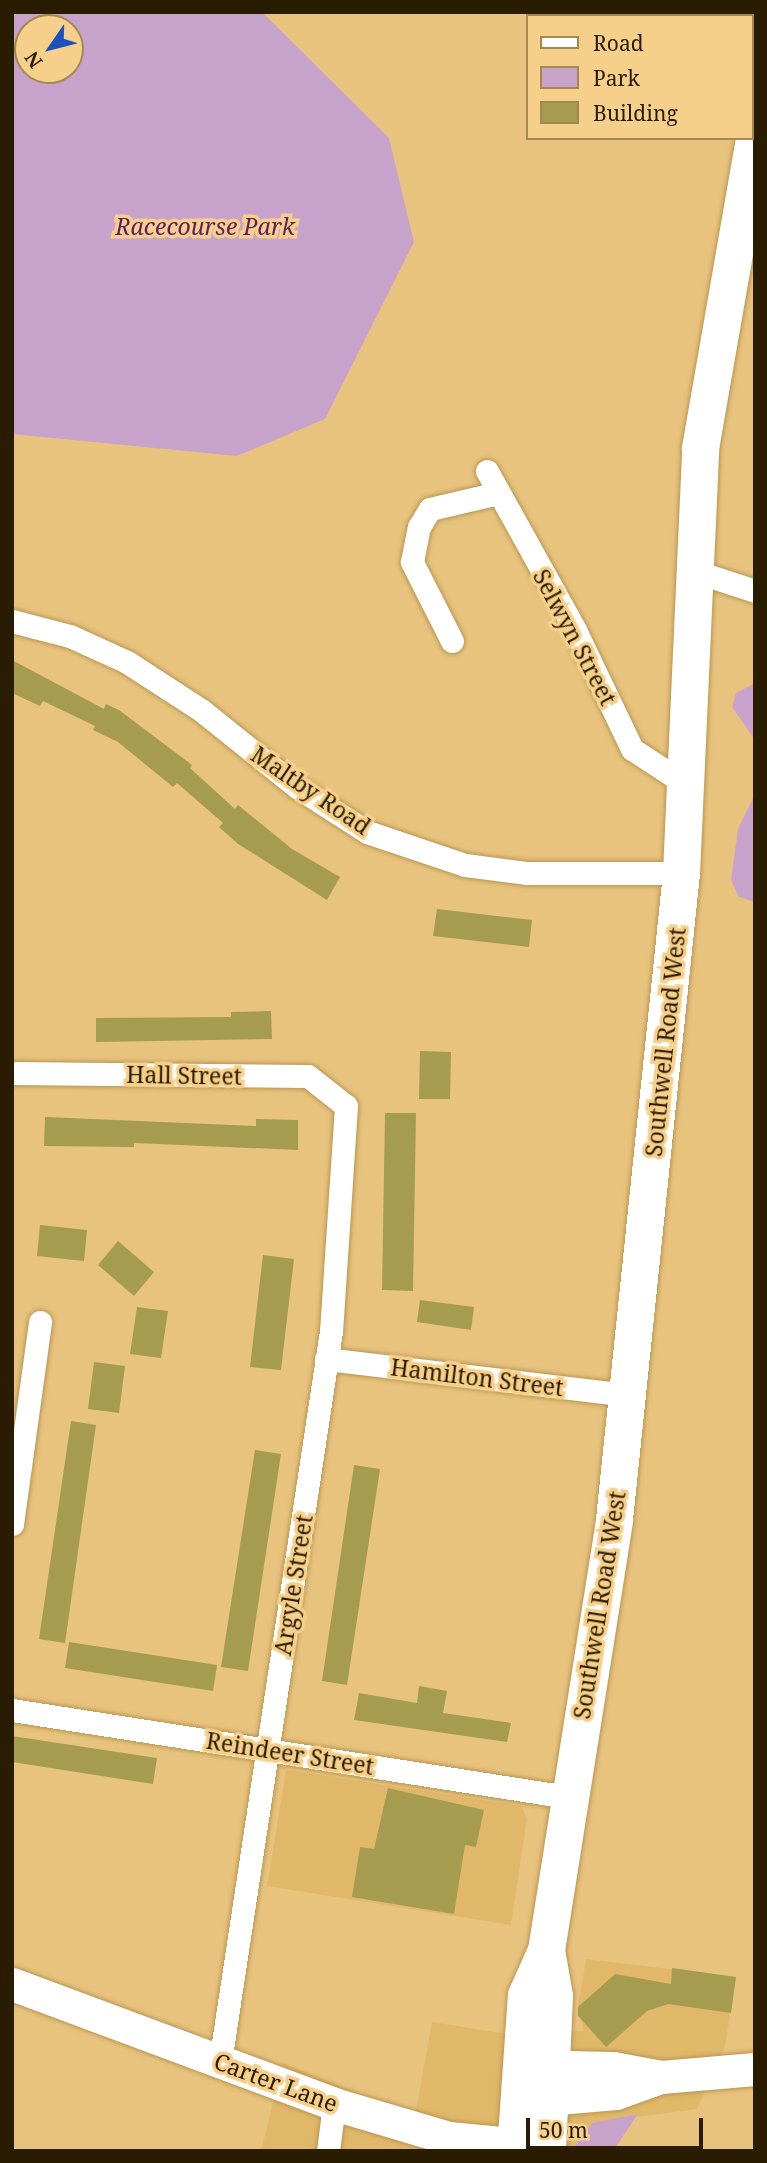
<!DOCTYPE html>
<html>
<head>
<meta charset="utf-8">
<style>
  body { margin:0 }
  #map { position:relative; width:767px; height:2163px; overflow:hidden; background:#e8c37e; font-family:"Noto Serif",serif }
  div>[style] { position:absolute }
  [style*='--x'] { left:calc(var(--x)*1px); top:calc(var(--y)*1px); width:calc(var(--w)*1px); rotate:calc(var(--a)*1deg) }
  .built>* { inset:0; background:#e1b86a }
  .green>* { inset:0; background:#c7a3cc }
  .building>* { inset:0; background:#a59c50 }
  .roads { filter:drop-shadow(0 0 2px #b99651) drop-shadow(0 0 2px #b99651) }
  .street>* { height:23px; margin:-11.5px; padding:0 11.5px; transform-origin:11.5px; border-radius:11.5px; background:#fff }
  .secondary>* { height:33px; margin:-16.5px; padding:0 16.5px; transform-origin:16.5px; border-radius:16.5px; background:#fff }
  .primary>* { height:37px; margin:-18.5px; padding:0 18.5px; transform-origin:18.5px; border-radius:18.5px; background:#fff }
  span { translate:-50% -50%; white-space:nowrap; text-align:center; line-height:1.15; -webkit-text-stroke:7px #f6d08a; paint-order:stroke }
  .park-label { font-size:23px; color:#5c2065; font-style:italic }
  .street-label { font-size:23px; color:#2a1c00 }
  .frame { position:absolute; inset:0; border:14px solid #2a1c00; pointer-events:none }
  .legend { position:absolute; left:526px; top:14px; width:228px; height:126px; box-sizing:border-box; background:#f6d08a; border:2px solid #a48853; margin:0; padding:9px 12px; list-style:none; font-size:21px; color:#2a1c00 }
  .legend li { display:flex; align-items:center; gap:14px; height:35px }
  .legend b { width:35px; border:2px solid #a48853 }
  .north { position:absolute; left:14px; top:14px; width:70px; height:70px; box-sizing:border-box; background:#f6d08a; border:2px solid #a48853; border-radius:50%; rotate:235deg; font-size:19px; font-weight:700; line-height:28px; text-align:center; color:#2a1c00 }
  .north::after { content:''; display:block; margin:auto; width:24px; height:32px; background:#1d52be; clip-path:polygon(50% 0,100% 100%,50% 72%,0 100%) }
  .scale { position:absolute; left:526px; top:2118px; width:177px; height:32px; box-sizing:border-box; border:4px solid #2a1c00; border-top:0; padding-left:9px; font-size:21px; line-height:24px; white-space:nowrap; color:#2a1c00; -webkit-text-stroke:5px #f6d08a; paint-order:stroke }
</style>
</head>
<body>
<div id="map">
  <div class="built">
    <div style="clip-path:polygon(286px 1770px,521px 1806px,527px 1818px,511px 1925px,267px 1886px)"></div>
    <div style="clip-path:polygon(586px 1959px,736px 1977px,725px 2046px,697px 2109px,592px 2123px,571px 2151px,261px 2151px,283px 2063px,415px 2116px,432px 2022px,500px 2033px,584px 2031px,578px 2007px)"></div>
  </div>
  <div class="green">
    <div style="clip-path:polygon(evenodd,12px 12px,262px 12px,389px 138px,414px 242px,325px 419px,237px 456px,12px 434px,12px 12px,28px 28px,70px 28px,70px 70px,28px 70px,28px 28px)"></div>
    <div style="clip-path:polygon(755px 683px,755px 740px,732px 707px,736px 693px)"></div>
    <div style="clip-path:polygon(755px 794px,755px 902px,739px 897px,731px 880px,738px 829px)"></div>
    <div style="clip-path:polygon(638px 2114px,613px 2151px,571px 2151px,592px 2123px)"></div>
  </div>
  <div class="building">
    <div style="clip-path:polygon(12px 660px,104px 709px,106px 704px,119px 710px,192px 765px,190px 768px,235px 809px,238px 805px,292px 849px,340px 877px,327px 900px,238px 844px,219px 827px,223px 823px,177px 783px,173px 787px,118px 742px,93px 730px,95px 726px,43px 701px,40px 706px,12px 693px)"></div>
    <div style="clip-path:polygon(437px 909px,532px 920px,529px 947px,433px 936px)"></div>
    <div style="clip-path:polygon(271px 1011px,272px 1039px,96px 1042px,96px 1018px,231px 1017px,231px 1012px)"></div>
    <div style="clip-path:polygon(420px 1051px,451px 1052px,450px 1099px,419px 1099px)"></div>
    <div style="clip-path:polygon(385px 1113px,416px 1113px,413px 1291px,382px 1290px)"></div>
    <div style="clip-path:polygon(45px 1117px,256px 1126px,256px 1119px,298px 1120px,298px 1150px,134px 1143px,134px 1147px,44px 1146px)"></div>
    <div style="clip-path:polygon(40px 1225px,87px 1230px,84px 1261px,37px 1256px)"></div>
    <div style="clip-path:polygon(118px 1241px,154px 1272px,134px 1296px,98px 1265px)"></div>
    <div style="clip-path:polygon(263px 1255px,294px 1259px,281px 1370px,250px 1367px)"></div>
    <div style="clip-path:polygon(420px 1300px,474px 1307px,471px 1330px,417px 1322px)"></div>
    <div style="clip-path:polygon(137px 1307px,168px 1311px,161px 1358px,130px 1354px)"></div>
    <div style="clip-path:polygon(94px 1362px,125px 1366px,119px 1413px,88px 1409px)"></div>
    <div style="clip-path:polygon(71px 1421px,96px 1425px,65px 1643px,39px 1639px)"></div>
    <div style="clip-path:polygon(255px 1450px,281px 1454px,248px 1671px,221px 1667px)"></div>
    <div style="clip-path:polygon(354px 1465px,380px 1469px,347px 1685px,322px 1681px)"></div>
    <div style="clip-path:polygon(69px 1642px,217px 1665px,213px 1691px,65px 1668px)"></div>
    <div style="clip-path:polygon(419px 1686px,447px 1691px,443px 1713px,511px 1723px,507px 1742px,354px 1720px,359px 1693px,417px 1703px)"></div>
    <div style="clip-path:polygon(12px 1736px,157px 1758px,153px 1784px,12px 1762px)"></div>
    <div style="clip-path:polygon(388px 1788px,484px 1810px,476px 1847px,465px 1845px,454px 1914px,352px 1897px,360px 1847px,374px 1849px)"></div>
    <div style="clip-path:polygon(672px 1968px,736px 1977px,731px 2013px,668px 2004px,647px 2011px,606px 2047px,578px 2016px,578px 2007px,615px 1974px,671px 1984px)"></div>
  </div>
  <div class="roads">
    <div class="street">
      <div style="--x:487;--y:471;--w:182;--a:61"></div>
      <div style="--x:575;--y:630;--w:132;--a:64.4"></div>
      <div style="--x:632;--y:749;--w:62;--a:33.2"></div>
      <div style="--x:697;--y:572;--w:61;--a:18.1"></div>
      <div style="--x:12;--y:621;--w:60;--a:14.5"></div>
      <div style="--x:70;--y:636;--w:63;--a:24.5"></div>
      <div style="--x:127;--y:662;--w:88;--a:33"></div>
      <div style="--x:201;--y:710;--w:123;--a:38.7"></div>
      <div style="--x:297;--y:787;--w:83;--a:32.7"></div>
      <div style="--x:367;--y:832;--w:103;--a:18.6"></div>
      <div style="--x:465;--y:865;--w:63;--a:7.4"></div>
      <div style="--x:527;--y:873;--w:154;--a:0"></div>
      <div style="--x:452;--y:641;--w:89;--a:-116.9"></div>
      <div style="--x:412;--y:562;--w:36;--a:-79"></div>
      <div style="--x:419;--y:527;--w:21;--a:-59"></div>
      <div style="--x:430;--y:509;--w:70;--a:-13.2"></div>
      <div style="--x:12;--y:1073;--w:296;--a:0.6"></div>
      <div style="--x:308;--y:1076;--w:48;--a:38.3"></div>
      <div style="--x:346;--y:1106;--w:225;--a:93.8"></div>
      <div style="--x:331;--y:1331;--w:739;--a:98.63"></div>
      <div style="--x:326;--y:1359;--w:304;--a:6.8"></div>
      <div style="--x:12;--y:1524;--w:204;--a:-82.1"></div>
      <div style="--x:12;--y:1710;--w:563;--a:8.89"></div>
      <div style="--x:328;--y:2151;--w:47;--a:-82.7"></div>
    </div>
    <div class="secondary">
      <div style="--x:12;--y:1984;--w:344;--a:20.4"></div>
      <div style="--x:334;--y:2104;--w:120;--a:16.5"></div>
      <div style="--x:449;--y:2138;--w:94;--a:5.5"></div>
      <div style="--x:524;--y:2066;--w:89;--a:1.3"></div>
      <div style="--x:613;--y:2068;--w:49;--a:10.6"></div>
      <div style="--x:661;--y:2077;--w:94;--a:-4.9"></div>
      <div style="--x:523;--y:2101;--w:93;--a:-4.9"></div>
      <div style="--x:616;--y:2093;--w:45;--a:-19.7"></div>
    </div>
    <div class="primary">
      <div style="--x:546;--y:1950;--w:47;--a:80.1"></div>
      <div style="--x:554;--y:1996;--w:155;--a:92.6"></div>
      <div style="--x:515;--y:2151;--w:156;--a:-86"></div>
      <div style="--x:526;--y:1995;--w:49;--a:-66"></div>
      <div style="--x:546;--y:1950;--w:436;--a:-81"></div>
      <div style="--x:614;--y:1519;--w:649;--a:-84.08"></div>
      <div style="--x:681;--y:873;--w:425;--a:-87.4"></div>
      <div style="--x:700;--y:448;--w:321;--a:-80.1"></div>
    </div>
  </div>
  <div class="park-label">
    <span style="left:205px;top:226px">Racecourse Park</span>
  </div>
  <div class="street-label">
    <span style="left:575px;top:637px;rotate:62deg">Selwyn Street</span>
    <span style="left:311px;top:790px;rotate:34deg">Maltby Road</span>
    <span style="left:665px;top:1042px;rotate:-84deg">Southwell Road West</span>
    <span style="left:184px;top:1075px;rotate:1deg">Hall Street</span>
    <span style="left:477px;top:1377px;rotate:7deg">Hamilton Street</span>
    <span style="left:293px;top:1585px;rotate:-81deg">Argyle Street</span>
    <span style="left:599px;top:1605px;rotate:-81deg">Southwell Road West</span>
    <span style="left:290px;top:1753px;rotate:9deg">Reindeer Street</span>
    <span style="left:276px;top:2082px;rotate:20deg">Carter Lane</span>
  </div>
  <div class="frame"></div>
  <ul class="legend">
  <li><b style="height:9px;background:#fff"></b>Road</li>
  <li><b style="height:19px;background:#c7a3cc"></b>Park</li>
  <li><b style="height:19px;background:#a59c50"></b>Building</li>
  </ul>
  <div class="north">N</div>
  <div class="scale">50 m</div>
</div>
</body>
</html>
